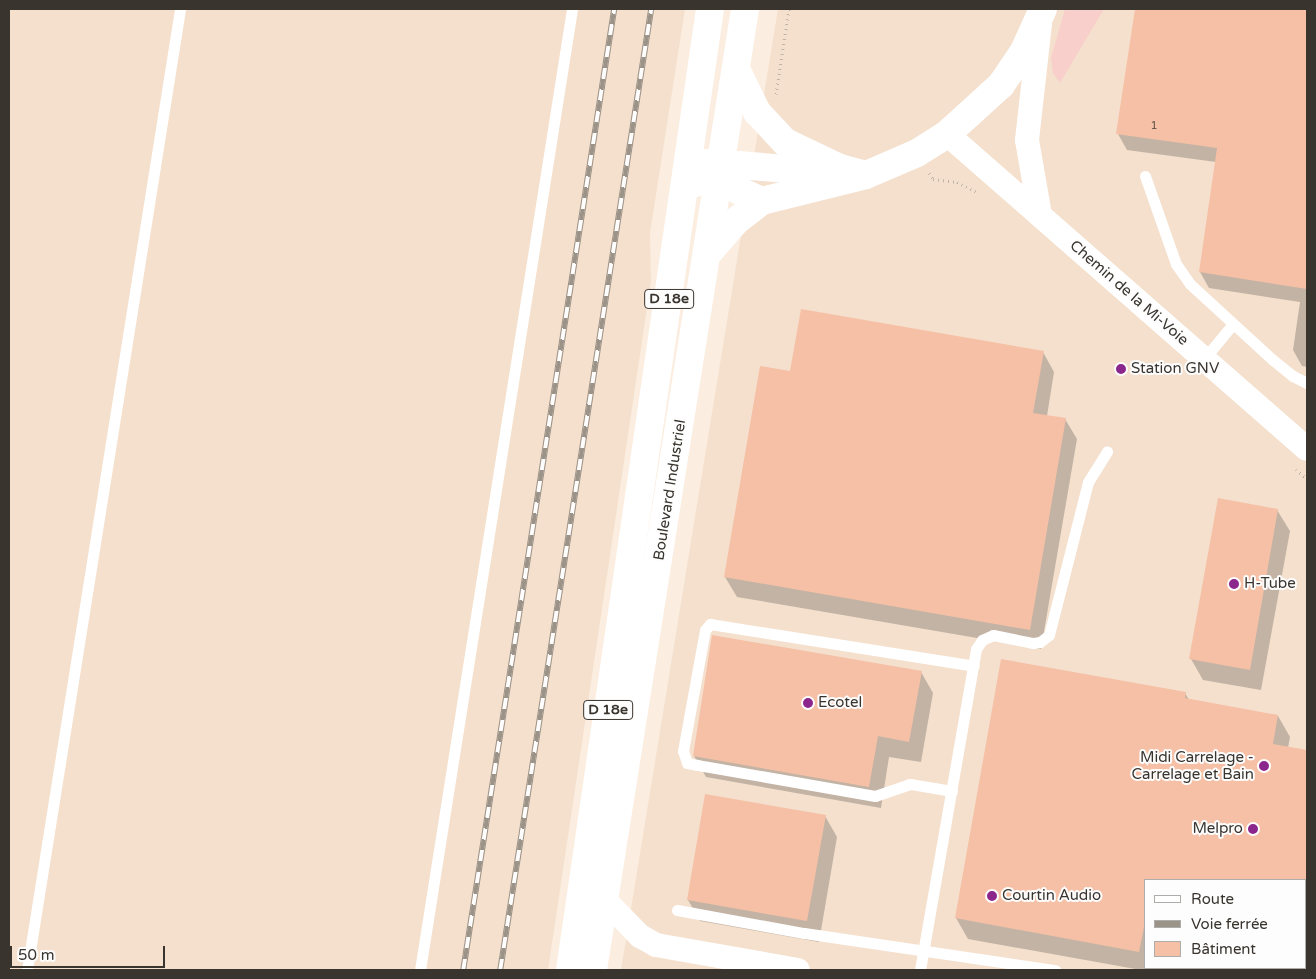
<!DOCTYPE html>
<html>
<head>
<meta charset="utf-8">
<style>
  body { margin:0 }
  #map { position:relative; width:1316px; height:979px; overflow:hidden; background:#fbeddf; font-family:"Varela Round",sans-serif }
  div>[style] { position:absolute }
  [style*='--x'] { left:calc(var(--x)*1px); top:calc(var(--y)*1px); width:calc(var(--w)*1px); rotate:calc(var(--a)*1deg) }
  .built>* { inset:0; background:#f4e0cd }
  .green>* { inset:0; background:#f8cfca }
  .shadow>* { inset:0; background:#0003 }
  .building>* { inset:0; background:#f5c0a6 }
  .path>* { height:3px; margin-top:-1.5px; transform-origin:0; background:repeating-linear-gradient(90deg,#bfb4a8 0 1px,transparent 0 5px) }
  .lane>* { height:11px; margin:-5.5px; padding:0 5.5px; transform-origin:5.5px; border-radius:5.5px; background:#fff }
  .street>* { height:24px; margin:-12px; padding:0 12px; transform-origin:12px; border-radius:12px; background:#fff }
  .secondary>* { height:28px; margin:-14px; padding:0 14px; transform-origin:14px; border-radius:14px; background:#fff }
  .primary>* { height:28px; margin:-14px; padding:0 14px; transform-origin:14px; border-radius:14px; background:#fff }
  .rail>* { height:5.5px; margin-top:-2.75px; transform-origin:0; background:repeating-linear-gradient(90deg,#fdfdfd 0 11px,#9b9288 0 22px); box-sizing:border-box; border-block:1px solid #9b9288 }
  .dots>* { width:14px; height:14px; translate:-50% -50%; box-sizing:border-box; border:2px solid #fdfdfd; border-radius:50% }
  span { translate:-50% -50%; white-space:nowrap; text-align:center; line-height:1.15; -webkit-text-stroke:4px #fdfdfd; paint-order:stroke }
  .number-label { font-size:12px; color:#68574c }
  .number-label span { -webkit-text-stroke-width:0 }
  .shield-label span { padding:1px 4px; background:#fdfdfd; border:1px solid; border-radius:4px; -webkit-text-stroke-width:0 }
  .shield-label { font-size:14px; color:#39342e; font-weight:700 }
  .street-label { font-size:15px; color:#39342e }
  .poi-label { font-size:15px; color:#39342e }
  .left { translate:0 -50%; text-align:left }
  .right { translate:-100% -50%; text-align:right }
  .frame { position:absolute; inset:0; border:10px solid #39342e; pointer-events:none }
  .legend { position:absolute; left:1144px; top:879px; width:162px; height:90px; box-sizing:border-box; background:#fdfdfd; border:1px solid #afadaa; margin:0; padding:6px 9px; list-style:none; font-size:15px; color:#39342e }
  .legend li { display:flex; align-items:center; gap:10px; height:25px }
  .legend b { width:25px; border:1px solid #afadaa }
  .scale { position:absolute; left:10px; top:946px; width:155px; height:22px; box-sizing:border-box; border:2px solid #39342e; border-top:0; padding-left:6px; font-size:15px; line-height:18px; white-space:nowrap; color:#39342e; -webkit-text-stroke:4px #fdfdfd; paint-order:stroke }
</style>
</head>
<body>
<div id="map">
  <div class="built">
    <div style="clip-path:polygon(9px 9px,685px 9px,650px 233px,651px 281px,548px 970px,9px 970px)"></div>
    <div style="clip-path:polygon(evenodd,778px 9px,1307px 9px,1307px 970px,621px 970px,778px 9px,1145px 880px,1305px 880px,1305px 968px,1145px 968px,1145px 880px)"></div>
  </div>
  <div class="green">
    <div style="clip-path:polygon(1065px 9px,1104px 9px,1060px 83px,1053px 73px,1051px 58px)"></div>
  </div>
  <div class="shadow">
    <div style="clip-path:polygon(1136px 9px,1307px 9px,1307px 367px,1302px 366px,1293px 350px,1300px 302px,1209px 288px,1200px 272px,1216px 162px,1127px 150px,1118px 134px)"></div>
    <div style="clip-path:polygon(1043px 352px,1054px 372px,1047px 416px,1065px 419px,1077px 439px,1041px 649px,737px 597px,725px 577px)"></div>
    <div style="clip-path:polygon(1277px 510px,1290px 531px,1261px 690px,1203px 680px,1191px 659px)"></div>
    <div style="clip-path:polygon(713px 636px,921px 672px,933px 693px,921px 762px,889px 757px,881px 808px,706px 777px,694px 756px)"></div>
    <div style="clip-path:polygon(1185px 693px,1189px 700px,1278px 716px,1290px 737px,1288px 748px,1307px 752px,1307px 953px,1305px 880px,1145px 880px,1145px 968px,1245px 968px,1245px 970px,1141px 970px,968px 939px,956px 918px)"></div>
    <div style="clip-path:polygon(825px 816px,837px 837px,819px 942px,700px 921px,688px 900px)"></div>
  </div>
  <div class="building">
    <div style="clip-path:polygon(1135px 9px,1307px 9px,1307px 289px,1199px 272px,1217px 148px,1116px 134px)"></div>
    <div style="clip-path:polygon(801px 309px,1044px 351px,1033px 413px,1066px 418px,1030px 630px,724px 577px,760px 366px,790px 371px)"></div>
    <div style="clip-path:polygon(1218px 498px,1278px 509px,1250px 670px,1189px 659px)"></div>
    <div style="clip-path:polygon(712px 635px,922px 671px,909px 742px,878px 736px,869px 787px,693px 756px)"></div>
    <div style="clip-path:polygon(1001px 659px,1186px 692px,1185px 698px,1278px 715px,1273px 744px,1307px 750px,1307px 880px,1145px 880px,1145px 922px,1139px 952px,955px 918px)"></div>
    <div style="clip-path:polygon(705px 794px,826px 815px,807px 921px,687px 900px)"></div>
  </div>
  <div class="path">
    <div style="--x:776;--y:94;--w:86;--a:-81.3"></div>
    <div style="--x:929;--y:173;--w:7;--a:56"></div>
    <div style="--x:933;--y:179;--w:24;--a:7"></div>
    <div style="--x:957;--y:182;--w:22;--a:27"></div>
    <div style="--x:1296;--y:469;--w:15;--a:42"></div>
  </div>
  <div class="lane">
    <div style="--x:1145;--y:176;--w:93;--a:70.6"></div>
    <div style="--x:1176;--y:264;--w:24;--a:55"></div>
    <div style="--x:1190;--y:284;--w:113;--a:42.5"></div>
    <div style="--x:1273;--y:360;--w:26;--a:39"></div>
    <div style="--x:1293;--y:376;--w:16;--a:27"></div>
    <div style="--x:1204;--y:359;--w:45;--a:-50.4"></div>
    <div style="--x:952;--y:791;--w:43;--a:-170.5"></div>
    <div style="--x:910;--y:784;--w:37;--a:161"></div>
    <div style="--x:875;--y:796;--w:181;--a:-170.1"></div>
    <div style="--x:697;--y:765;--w:10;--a:-169"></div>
    <div style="--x:687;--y:763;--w:13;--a:-108"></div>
    <div style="--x:683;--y:751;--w:123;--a:-79.7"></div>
    <div style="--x:705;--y:630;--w:8;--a:-50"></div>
    <div style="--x:710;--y:624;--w:267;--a:9"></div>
    <div style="--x:677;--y:910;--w:129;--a:10.3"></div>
    <div style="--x:804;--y:933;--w:254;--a:8.4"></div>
    <div style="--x:1305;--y:953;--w:10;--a:-79"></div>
    <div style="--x:27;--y:970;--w:973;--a:-80.95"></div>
    <div style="--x:420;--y:970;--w:973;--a:-81.01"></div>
    <div style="--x:920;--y:970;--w:326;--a:-80.1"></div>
    <div style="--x:976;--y:649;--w:11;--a:-56"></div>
    <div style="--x:982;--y:640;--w:12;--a:-24"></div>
    <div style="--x:993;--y:635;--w:41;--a:11.3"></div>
    <div style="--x:1033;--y:643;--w:7;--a:-8"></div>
    <div style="--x:1040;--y:642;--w:11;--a:-38"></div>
    <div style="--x:1049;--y:635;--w:158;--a:-75.7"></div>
    <div style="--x:1088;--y:482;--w:36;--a:-58"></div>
    <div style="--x:1296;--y:970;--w:3;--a:-45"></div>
  </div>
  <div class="street">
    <div style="--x:1040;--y:24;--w:117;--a:96.4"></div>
    <div style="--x:1027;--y:140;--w:76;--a:80.2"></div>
    <div style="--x:947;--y:134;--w:478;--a:41.2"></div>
    <div style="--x:604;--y:899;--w:52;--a:45.8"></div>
    <div style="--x:640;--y:936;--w:18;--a:29"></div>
    <div style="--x:656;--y:945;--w:144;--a:10"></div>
  </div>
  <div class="secondary">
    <div style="--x:736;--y:69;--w:48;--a:64"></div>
    <div style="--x:757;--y:112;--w:41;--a:47"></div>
    <div style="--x:785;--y:142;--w:61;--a:25.3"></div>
    <div style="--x:840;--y:168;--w:27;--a:15"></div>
    <div style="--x:706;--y:163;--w:42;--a:40.2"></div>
    <div style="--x:738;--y:190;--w:26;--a:25"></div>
    <div style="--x:685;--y:187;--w:58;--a:-22.2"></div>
    <div style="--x:739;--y:165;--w:60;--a:4.8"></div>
    <div style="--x:799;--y:170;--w:32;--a:-4"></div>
    <div style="--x:709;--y:252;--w:41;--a:-48.9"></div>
    <div style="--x:736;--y:221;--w:33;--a:-38"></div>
    <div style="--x:762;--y:201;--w:107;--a:-14"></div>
    <div style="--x:866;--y:175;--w:56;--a:-23.3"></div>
    <div style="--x:917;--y:153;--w:36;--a:-32"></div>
    <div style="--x:947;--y:134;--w:73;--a:-42.2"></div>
    <div style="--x:1001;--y:85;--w:41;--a:-55.9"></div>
    <div style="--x:1024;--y:51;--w:46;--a:-65.7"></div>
  </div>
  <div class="primary">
    <div style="--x:570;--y:970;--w:971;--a:-81.71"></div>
    <div style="--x:593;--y:970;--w:973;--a:-81.01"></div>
  </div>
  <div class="rail">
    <div style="--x:463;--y:970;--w:973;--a:-81.07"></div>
    <div style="--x:500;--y:970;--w:973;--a:-81.07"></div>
  </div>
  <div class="dots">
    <div style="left:1121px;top:369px;background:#8b268d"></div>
    <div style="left:1234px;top:584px;background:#8b268d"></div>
    <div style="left:808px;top:703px;background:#8b268d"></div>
    <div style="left:1264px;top:766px;background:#8b268d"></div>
    <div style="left:1253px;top:829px;background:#8b268d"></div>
    <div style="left:992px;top:896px;background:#8b268d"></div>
  </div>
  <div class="number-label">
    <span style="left:1154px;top:126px">1</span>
  </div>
  <div class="shield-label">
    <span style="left:669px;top:299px">D 18e</span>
    <span style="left:608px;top:710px">D 18e</span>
  </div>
  <div class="street-label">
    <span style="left:1129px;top:293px;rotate:41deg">Chemin de la Mi-Voie</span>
    <span style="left:670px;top:490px;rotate:-81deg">Boulevard Industriel</span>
  </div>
  <div class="poi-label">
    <span class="left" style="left:1131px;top:369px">Station GNV</span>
    <span class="left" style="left:1244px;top:584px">H-Tube</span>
    <span class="left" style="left:818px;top:703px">Ecotel</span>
    <span class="right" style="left:1254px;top:766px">Midi Carrelage -<br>Carrelage et Bain</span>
    <span class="right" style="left:1243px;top:829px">Melpro</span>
    <span class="left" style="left:1002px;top:896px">Courtin Audio</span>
  </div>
  <div class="frame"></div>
  <ul class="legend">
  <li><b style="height:6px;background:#fff"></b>Route</li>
  <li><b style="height:6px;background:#9b9288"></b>Voie ferrée</li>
  <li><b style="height:14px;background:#f5c0a6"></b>Bâtiment</li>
  </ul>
  <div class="scale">50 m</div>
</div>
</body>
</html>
